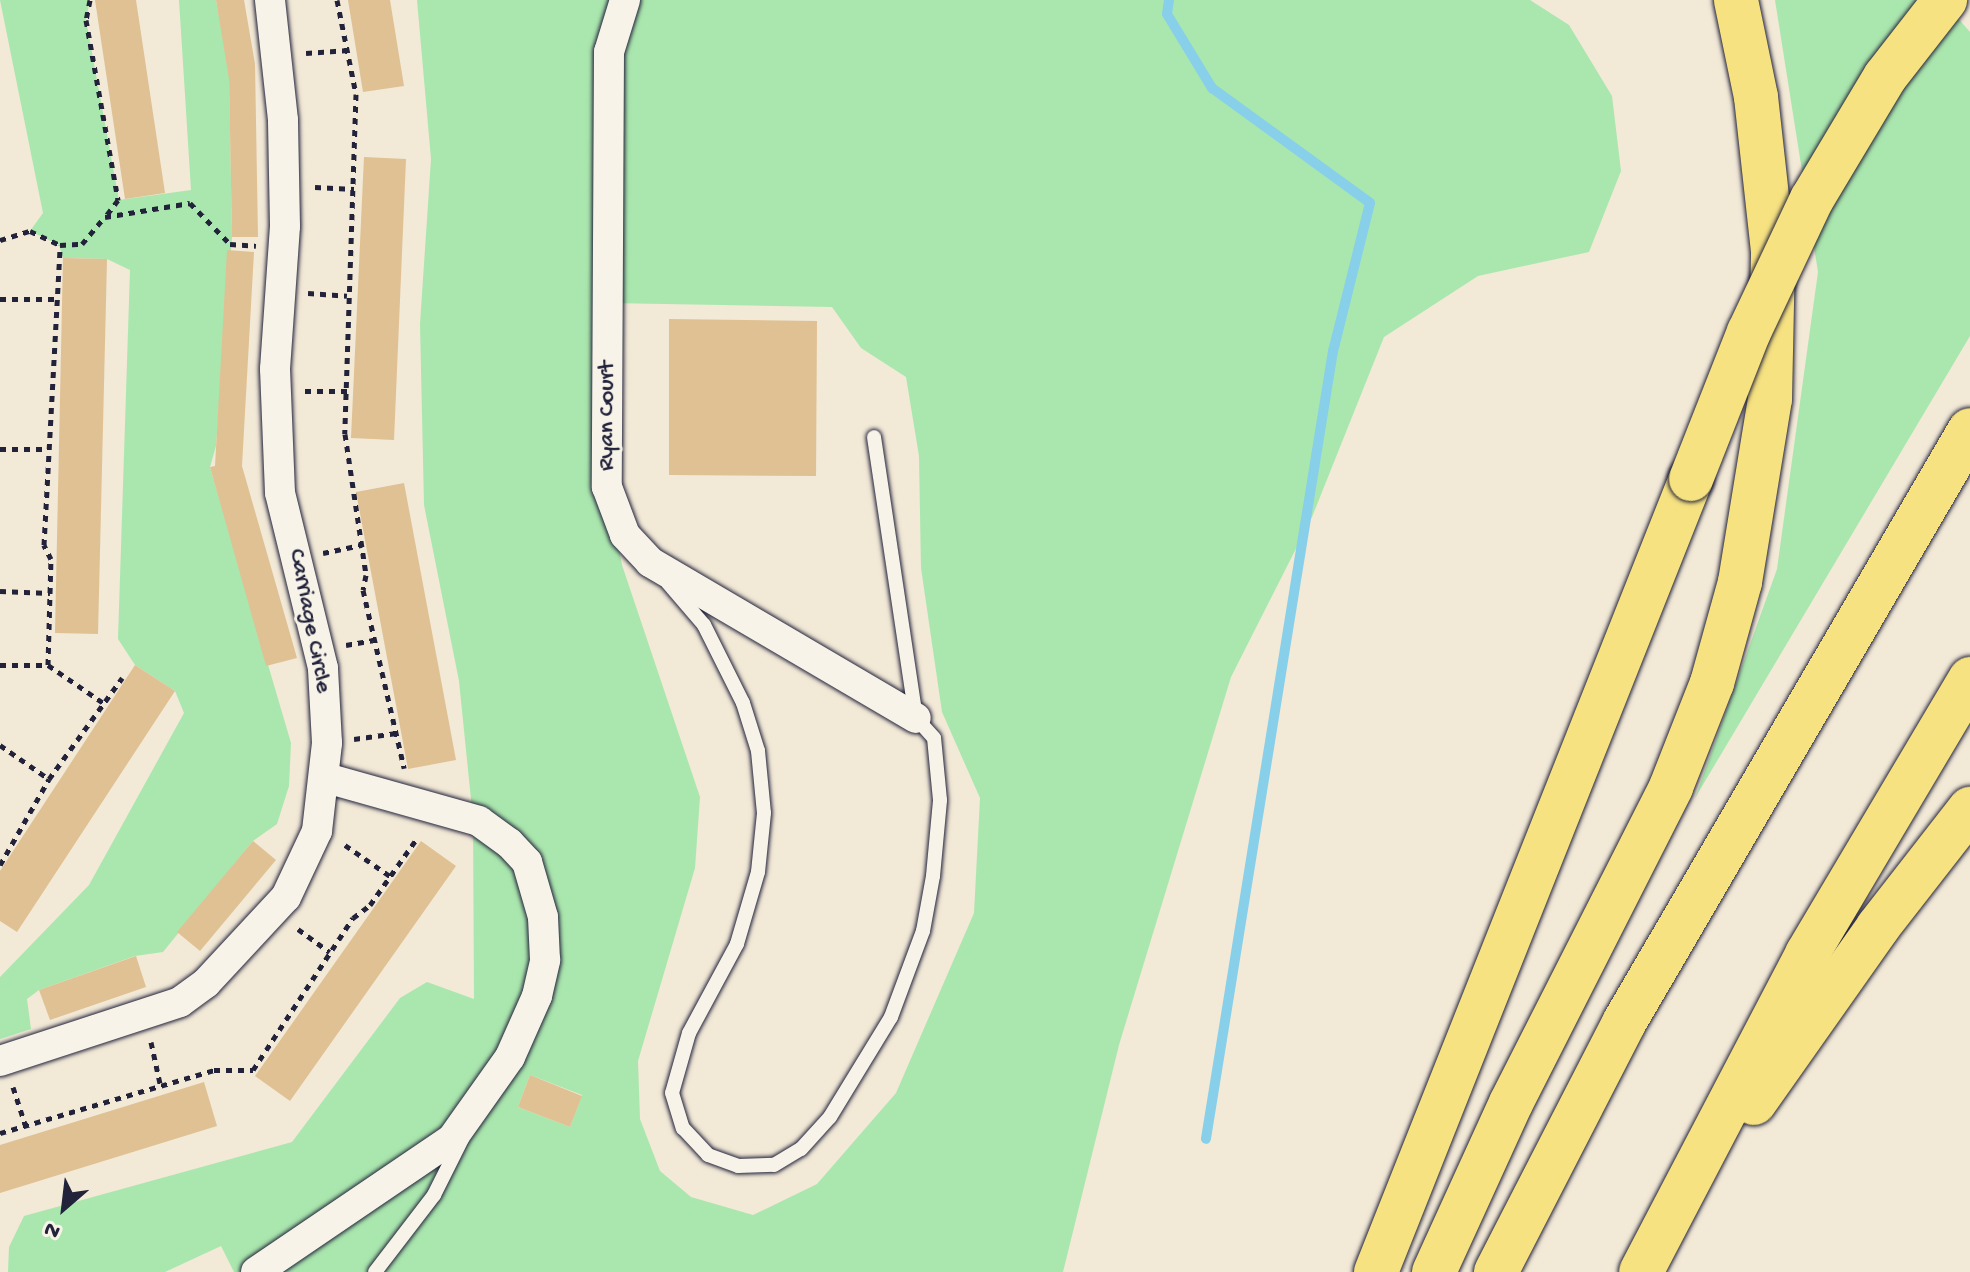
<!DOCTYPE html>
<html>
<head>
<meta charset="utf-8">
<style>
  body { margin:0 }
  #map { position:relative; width:1970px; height:1272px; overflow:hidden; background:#f2e9d7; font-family:"Gochi Hand",sans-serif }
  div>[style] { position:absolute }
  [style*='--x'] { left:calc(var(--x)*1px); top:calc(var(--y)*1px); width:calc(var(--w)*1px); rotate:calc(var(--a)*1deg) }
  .green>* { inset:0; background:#aae7ae }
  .stream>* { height:10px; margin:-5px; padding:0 5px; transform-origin:5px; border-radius:5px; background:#88cfea }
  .building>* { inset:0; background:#e0c193 }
  .path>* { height:5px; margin-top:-2.5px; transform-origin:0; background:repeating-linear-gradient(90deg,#22223b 0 6px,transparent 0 12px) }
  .roads { filter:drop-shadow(0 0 2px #22223b) drop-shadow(0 0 2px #22223b) }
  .lane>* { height:14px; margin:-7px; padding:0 7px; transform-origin:7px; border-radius:7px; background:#f7f3e8 }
  .street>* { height:30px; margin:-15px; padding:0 15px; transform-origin:15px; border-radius:15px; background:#f7f3e8 }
  .highway>* { height:44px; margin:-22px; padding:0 22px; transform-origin:22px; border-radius:22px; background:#f7e281 }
  .bridges { filter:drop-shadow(0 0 2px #22223b) drop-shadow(0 0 2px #22223b) }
  .highway-bridge>* { height:44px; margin:-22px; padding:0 22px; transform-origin:22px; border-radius:22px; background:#f7e281 }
  span { translate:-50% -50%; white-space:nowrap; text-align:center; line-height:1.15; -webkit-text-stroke:6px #f7f3e8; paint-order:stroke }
  .street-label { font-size:24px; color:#22223b }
  .north { position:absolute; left:24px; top:1168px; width:80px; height:80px; -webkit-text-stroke:6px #f7f3e8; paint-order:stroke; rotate:208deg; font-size:22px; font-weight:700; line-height:32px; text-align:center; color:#22223b }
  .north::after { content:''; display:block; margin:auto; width:28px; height:36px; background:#22223b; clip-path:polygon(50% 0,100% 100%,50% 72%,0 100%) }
</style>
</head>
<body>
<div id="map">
  <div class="green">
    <div style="clip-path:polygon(0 0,90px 0,86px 20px,119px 200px,191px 190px,179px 0,216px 0,229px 70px,232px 237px,216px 446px,210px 467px,291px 743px,289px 786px,277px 824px,253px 841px,163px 952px,135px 956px,39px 990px,27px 999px,31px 1029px,0 1039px,0 977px,89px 885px,184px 713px,175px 691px,135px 665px,118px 639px,130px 270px,107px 259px,63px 258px,59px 245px,30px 231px,43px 213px)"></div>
    <div style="clip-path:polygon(evenodd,417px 0,1530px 0,1569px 25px,1612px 96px,1621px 171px,1589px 252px,1478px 276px,1384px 337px,1312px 517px,1231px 677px,1119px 1045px,1063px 1272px,234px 1272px,221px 1246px,165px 1272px,8px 1272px,9px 1247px,24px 1216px,292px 1142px,400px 998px,427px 982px,474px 999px,473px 819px,459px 681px,424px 505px,420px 324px,431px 159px,417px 0,608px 303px,832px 307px,861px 348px,906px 377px,919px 456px,921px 568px,942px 712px,980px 798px,974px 913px,896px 1093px,817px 1184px,753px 1215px,691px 1197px,660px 1171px,640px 1119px,638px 1061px,695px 868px,700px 797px,622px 565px,607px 487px,608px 303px,417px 0,530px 1075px,582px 1095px,570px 1127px,518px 1107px,530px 1075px)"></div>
    <div style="clip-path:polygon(1775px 0,1942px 0,1970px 32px,1970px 336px,1695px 798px,1777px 569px,1818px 272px)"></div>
  </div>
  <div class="stream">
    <div style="--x:1169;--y:0;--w:14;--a:98"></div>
    <div style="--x:1167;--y:14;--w:87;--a:58.7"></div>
    <div style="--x:1212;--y:88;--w:195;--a:36"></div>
    <div style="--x:1370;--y:203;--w:153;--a:104"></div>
    <div style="--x:1333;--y:351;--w:798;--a:99.16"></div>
  </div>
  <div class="building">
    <div style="clip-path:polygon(95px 0,136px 0,165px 193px,125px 199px)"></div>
    <div style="clip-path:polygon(216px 0,244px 0,255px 64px,258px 237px,232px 237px,229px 79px)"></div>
    <div style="clip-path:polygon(348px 0,390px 0,404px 86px,363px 92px)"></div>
    <div style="clip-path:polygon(364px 157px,406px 159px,394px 440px,351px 438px)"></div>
    <div style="clip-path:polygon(227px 250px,254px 252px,242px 466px,297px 658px,266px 666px,210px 467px,215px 466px)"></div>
    <div style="clip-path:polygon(63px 258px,107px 259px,98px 634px,55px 633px)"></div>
    <div style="clip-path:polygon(669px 319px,817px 321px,816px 476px,669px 475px)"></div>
    <div style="clip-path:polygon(404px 483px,456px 760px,408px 769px,356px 492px)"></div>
    <div style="clip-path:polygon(135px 665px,175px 691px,17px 932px,0 921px,0 871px)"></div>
    <div style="clip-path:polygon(253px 841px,276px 860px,200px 951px,177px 932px)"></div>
    <div style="clip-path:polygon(421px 841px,456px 866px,290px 1101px,255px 1076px)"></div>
    <div style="clip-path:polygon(136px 956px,146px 987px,50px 1020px,39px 990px)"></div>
    <div style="clip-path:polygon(530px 1075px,582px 1096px,570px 1127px,518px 1107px)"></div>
    <div style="clip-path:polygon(204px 1082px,217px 1126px,0 1193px,0 1145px)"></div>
  </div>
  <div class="path">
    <div style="--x:90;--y:0;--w:20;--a:101"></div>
    <div style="--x:86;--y:20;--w:183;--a:79.9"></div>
    <div style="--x:118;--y:200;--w:21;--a:127"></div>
    <div style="--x:337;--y:0;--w:96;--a:78.6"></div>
    <div style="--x:356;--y:94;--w:340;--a:91.9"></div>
    <div style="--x:345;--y:434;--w:143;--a:81.5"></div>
    <div style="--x:366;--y:575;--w:15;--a:101"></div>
    <div style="--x:363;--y:590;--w:183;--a:77"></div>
    <div style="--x:306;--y:53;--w:43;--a:-4"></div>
    <div style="--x:315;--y:187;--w:39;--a:3"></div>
    <div style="--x:0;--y:240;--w:31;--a:-17"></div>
    <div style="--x:30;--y:231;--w:33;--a:25"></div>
    <div style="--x:60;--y:245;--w:22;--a:-3"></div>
    <div style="--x:82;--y:244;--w:35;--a:-50"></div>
    <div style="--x:105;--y:217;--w:86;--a:-9.4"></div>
    <div style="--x:190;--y:203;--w:57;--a:45.7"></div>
    <div style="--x:230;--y:244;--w:26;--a:4"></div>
    <div style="--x:308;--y:293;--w:39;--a:4"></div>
    <div style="--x:0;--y:299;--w:59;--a:0"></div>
    <div style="--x:305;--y:391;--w:42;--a:0"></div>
    <div style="--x:0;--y:449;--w:48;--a:0"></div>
    <div style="--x:323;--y:553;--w:40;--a:-12"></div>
    <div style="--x:0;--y:591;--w:50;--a:2.3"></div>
    <div style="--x:346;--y:645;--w:27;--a:-10"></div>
    <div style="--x:0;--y:665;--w:48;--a:0"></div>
    <div style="--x:48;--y:665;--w:69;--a:34.4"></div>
    <div style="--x:48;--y:665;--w:106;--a:-88.4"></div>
    <div style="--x:51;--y:559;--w:16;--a:-117"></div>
    <div style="--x:44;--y:545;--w:300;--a:-86.9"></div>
    <div style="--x:354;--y:739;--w:43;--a:-7.9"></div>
    <div style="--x:0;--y:745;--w:60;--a:34.8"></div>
    <div style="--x:345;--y:845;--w:55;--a:34.6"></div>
    <div style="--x:0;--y:865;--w:99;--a:-60.3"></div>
    <div style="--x:49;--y:779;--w:125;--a:-54.1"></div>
    <div style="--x:298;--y:929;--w:39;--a:36"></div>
    <div style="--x:151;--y:1042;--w:47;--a:77.7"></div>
    <div style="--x:13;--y:1087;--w:40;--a:72"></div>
    <div style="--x:0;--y:1133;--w:223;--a:-16.4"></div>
    <div style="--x:214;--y:1070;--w:39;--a:0"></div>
    <div style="--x:253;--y:1070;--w:182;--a:-56.7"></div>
    <div style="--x:353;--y:918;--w:21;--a:-37"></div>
    <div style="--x:370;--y:905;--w:83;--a:-54.8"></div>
  </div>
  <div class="roads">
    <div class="lane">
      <div style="--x:668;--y:583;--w:55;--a:49.4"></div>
      <div style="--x:704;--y:625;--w:87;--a:63.4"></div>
      <div style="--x:743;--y:703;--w:50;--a:72.6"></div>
      <div style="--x:758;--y:751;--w:62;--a:84.5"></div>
      <div style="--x:764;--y:813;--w:59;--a:95.8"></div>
      <div style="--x:758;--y:872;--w:75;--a:106.3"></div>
      <div style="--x:737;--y:944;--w:101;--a:118.3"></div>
      <div style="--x:689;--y:1033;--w:62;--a:105.8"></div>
      <div style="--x:672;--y:1093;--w:37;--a:73"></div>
      <div style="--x:683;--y:1128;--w:37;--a:47"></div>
      <div style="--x:708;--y:1155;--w:32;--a:20"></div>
      <div style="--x:738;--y:1166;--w:36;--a:-2"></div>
      <div style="--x:774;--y:1165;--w:31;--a:-31"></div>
      <div style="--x:801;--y:1149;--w:43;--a:-47.8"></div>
      <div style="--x:830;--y:1117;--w:117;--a:-58.6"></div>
      <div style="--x:891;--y:1017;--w:92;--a:-69.6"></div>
      <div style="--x:923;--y:931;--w:56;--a:-79.7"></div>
      <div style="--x:933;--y:876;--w:76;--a:-84.7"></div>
      <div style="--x:940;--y:800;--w:62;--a:-95.5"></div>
      <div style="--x:934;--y:738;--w:27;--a:-132"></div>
      <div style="--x:916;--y:718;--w:284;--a:-98.5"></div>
      <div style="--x:375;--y:1272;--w:97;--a:-52.5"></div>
      <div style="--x:434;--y:1195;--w:63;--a:-63.4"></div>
    </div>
    <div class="street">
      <div style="--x:625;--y:0;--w:54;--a:107.1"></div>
      <div style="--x:609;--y:52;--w:435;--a:90.3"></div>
      <div style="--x:607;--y:487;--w:51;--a:69.4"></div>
      <div style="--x:625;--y:535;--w:37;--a:47"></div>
      <div style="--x:650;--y:562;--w:308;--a:30.4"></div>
      <div style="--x:0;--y:1061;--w:189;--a:-18.1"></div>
      <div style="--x:180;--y:1002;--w:32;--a:-36"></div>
      <div style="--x:206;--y:983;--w:117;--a:-47.1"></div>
      <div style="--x:286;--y:897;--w:73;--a:-64.8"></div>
      <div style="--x:317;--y:831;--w:89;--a:-83.5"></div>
      <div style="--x:327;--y:743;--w:75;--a:-93.1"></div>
      <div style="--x:323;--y:668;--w:180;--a:-103.8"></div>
      <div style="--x:280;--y:493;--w:124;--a:-92.3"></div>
      <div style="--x:275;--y:369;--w:143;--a:-86"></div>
      <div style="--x:285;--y:226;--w:106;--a:-91.1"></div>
      <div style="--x:283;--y:120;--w:121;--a:-96.2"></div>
      <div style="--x:256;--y:1272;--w:237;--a:-34.2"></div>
      <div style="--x:452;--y:1139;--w:100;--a:-54.7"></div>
      <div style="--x:510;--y:1057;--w:67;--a:-66.1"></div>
      <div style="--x:537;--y:996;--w:37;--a:-77"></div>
      <div style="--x:545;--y:960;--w:43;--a:-92.7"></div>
      <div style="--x:543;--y:917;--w:57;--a:-106.2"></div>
      <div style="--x:527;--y:862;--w:26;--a:-133"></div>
      <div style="--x:509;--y:843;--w:37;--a:-144"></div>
      <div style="--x:479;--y:821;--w:159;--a:-164.3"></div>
    </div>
    <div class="highway">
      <div style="--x:1754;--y:1103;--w:215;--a:-54.8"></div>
      <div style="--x:1878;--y:927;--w:150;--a:-52.1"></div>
      <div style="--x:1376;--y:1272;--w:853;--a:-68.34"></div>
      <div style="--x:1434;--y:1272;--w:186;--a:-65.5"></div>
      <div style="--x:1511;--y:1103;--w:354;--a:-63.1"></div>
      <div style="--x:1671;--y:787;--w:112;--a:-68.5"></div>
      <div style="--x:1712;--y:683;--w:105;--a:-74.5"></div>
      <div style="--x:1740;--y:582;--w:185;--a:-80.7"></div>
      <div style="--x:1770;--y:399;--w:148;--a:-88.8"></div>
      <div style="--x:1773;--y:251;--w:155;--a:-96.3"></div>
      <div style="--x:1756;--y:97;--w:99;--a:-101.7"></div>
      <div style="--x:1496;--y:1272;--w:282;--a:-62.8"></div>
      <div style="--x:1625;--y:1021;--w:684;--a:-59.73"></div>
      <div style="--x:1641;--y:1272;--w:359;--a:-62.4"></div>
      <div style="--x:1807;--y:954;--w:320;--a:-59.3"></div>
    </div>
  </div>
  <div class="bridges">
    <div class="highway-bridge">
      <div style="--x:1691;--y:479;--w:158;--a:-68.5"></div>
      <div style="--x:1749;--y:332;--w:147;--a:-64.7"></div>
      <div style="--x:1812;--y:199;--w:142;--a:-59.1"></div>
      <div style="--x:1885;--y:77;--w:98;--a:-52.1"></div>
    </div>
  </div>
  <div class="street-label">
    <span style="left:608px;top:416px;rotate:-90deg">Ryan Court</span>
    <span style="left:309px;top:621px;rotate:79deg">Carriage Circle</span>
  </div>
  <div class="north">N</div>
</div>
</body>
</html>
